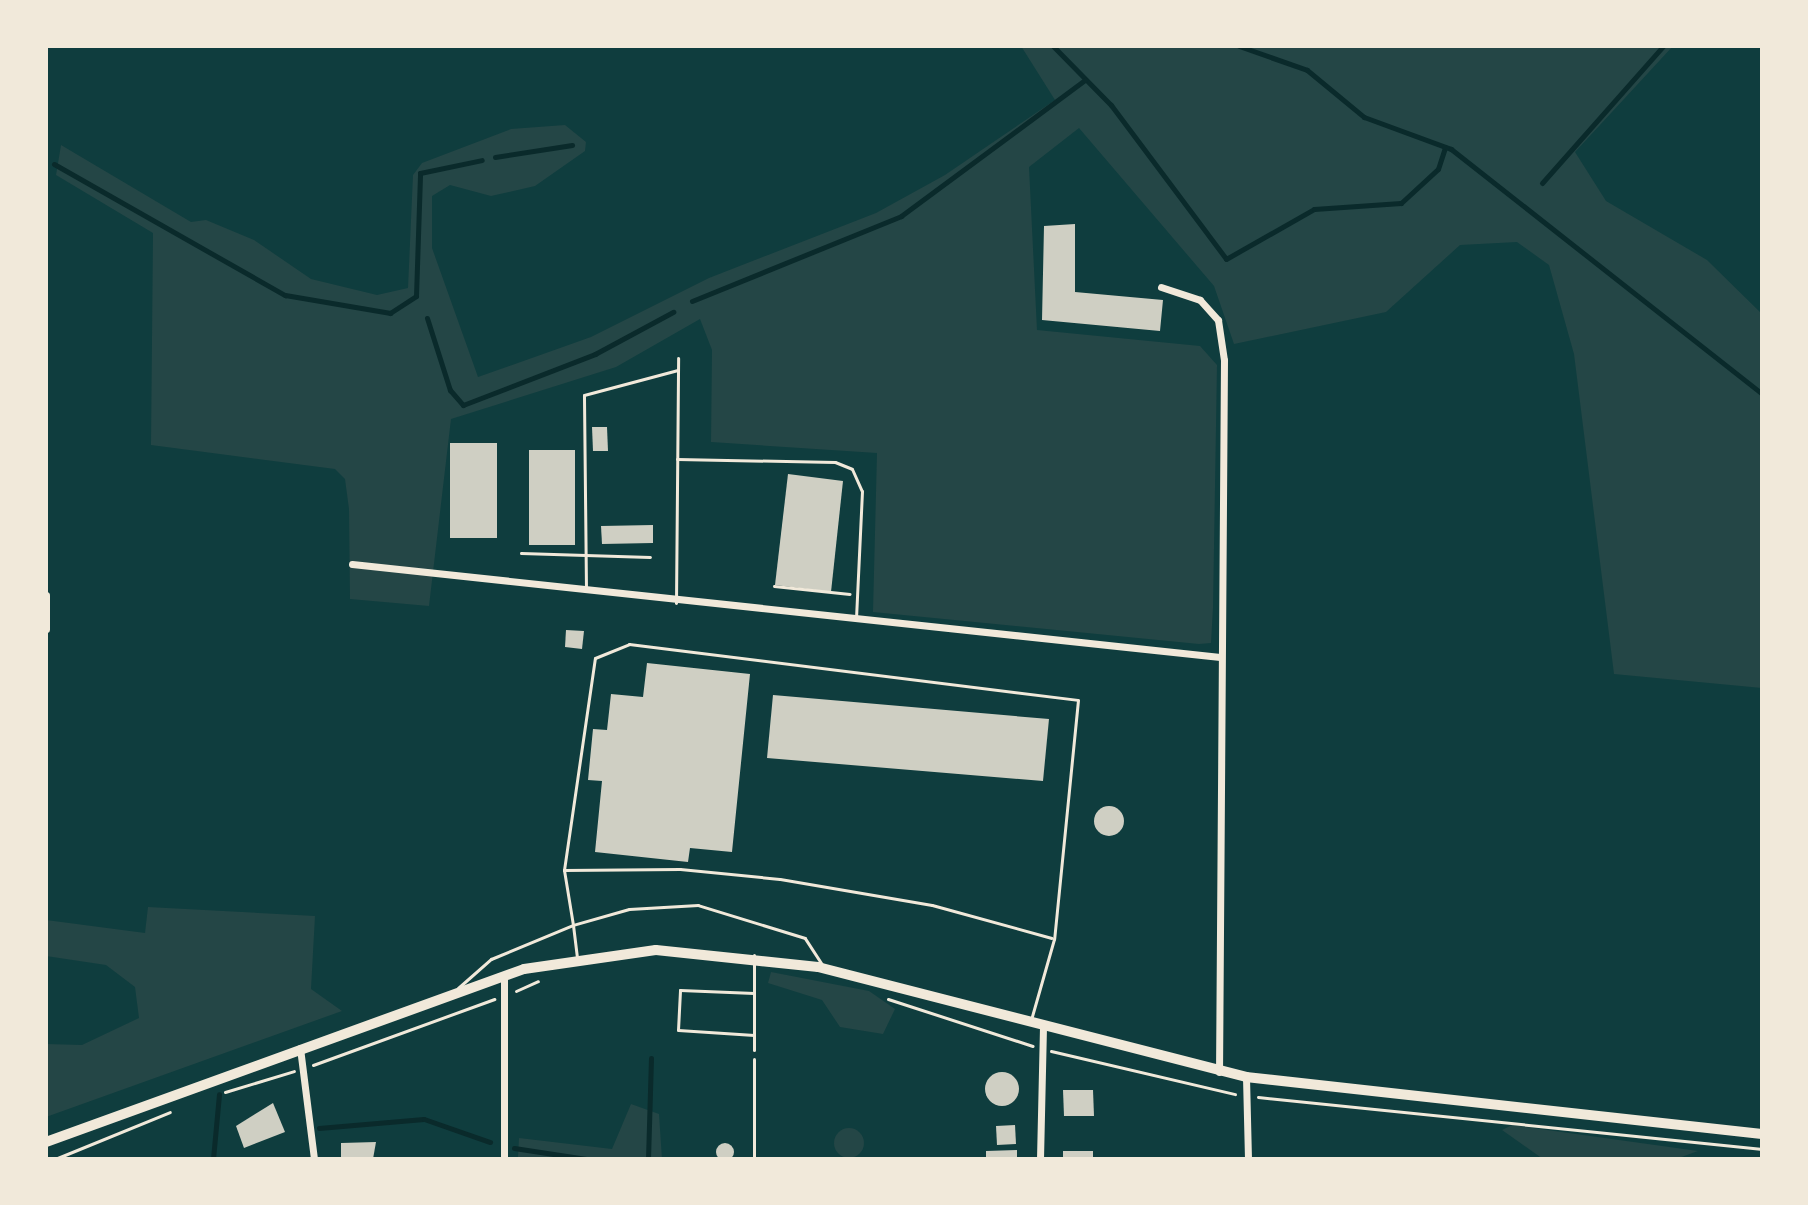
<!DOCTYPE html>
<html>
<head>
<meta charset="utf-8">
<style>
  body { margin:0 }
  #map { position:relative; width:1808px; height:1205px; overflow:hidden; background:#0f3d3e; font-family:"Source Serif 4",serif }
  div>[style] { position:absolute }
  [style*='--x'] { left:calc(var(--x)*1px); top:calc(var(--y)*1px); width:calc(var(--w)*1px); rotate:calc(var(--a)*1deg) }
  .green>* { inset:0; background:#244646 }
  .round { border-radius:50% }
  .stream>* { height:5px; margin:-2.5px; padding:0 2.5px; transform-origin:2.5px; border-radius:2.5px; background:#0a2a2b }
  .building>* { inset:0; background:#cfcfc3 }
  .path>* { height:3px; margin:-1.5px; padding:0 1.5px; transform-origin:1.5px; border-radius:1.5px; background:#f1e9da }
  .service>* { height:3px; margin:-1.5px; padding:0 1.5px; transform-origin:1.5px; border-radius:1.5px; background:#f1e9da }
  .minor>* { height:7px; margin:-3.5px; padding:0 3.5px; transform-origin:3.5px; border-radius:3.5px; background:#f1e9da }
  .secondary>* { height:10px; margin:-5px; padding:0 5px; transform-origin:5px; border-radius:5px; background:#f1e9da }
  span { translate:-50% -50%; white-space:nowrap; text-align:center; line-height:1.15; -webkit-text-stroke:8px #f1e9da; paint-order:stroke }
  .frame { position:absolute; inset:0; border:48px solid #f1e9da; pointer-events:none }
</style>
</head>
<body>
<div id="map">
  <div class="green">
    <div style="clip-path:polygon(1021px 46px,1673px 46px,1575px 152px,1606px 201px,1707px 260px,1762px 314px,1762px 688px,1614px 674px,1574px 354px,1549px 265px,1517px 242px,1460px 245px,1386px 312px,1234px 344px,1214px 286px,1079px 128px,1029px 167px,1037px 330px,1200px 346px,1217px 365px,1213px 608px,1211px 643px,1199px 644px,873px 612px,877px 453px,711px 442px,712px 350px,700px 319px,616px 367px,451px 419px,429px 606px,350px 599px,349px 509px,345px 479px,335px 469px,151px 445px,153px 233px,56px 175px,61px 145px,191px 222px,206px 220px,254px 240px,311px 279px,377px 295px,408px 288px,413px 175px,422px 163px,511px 129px,565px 125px,586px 142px,585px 151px,535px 186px,491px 196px,450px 185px,432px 196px,432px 248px,478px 377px,591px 337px,709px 278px,876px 213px,945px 175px,1055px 100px)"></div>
    <div style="clip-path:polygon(148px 907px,315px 916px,311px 989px,342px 1011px,46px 1117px,46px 1044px,82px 1045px,139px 1018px,135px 987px,106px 965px,46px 956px,46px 920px,145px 933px)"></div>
    <div style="clip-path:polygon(771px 972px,869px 991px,895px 1009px,883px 1034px,840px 1027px,822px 1000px,768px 983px)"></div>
    <div style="clip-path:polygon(631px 1104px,659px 1114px,662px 1159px,518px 1157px,519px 1138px,612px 1149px)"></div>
    <div style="clip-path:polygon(1512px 1125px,1698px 1151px,1676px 1159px,1543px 1159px,1502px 1130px)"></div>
    <div class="round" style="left:834px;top:1128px;width:30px;height:30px"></div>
  </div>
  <div class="stream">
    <div style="--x:1053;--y:46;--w:83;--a:45.5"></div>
    <div style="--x:1111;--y:105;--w:192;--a:53.2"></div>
    <div style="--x:1226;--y:259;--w:101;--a:-29.6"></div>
    <div style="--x:1314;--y:209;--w:87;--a:-3.9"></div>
    <div style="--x:1401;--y:203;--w:50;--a:-42.6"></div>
    <div style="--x:1438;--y:169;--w:23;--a:-72"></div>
    <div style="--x:1239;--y:46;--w:72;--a:19.4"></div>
    <div style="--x:1307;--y:70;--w:74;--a:39.5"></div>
    <div style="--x:1364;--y:117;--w:93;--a:20.2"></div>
    <div style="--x:1451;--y:149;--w:396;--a:38.2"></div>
    <div style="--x:495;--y:157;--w:78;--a:-8.9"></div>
    <div style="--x:54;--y:164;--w:266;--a:29.6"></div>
    <div style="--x:285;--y:295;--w:107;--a:9.7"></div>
    <div style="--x:390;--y:313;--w:31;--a:-33"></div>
    <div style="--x:416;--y:296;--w:123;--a:-88.1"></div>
    <div style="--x:420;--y:173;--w:63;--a:-11.8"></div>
    <div style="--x:1542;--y:183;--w:183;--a:-48.5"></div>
    <div style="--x:692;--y:301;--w:226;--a:-22.1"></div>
    <div style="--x:901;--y:216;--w:229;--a:-36.5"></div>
    <div style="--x:427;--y:318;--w:76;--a:72.3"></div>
    <div style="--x:450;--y:390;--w:20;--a:49"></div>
    <div style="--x:463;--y:405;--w:142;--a:-21.1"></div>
    <div style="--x:595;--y:354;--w:89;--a:-28.3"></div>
    <div style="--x:319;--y:1128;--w:105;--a:-4.9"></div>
    <div style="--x:424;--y:1119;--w:70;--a:19.2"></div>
    <div style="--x:514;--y:1148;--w:73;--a:8.7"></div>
    <div style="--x:213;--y:1159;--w:65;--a:-84.7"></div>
    <div style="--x:648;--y:1159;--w:101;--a:-88.3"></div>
  </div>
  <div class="building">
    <div style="clip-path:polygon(1075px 224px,1075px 292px,1163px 300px,1160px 331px,1042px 320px,1044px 226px)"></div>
    <div style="clip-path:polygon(592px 427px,607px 427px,608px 451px,593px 451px)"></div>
    <div style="clip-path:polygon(450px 443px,497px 443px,497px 538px,450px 538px)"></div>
    <div style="clip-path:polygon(529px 450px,575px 450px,575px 545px,529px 545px)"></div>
    <div style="clip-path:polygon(788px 474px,843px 481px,831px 592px,775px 585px)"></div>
    <div style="clip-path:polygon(653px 525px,653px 543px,602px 544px,601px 526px)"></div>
    <div style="clip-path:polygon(566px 630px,584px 631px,582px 649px,565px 647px)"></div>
    <div style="clip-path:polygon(647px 663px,750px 674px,732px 852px,690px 848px,688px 862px,595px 852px,602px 781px,588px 780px,593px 729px,607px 730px,611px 694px,643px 697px)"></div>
    <div style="clip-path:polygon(773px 695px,1049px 719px,1043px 781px,767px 758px)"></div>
    <div class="round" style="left:1094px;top:806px;width:30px;height:30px"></div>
    <div class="round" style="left:985px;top:1072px;width:34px;height:34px"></div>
    <div style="clip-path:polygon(1063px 1090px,1093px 1090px,1094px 1116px,1064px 1116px)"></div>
    <div style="clip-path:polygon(273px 1103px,285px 1132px,244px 1148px,236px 1126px)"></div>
    <div style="clip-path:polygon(1015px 1125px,1016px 1144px,997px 1145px,996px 1126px)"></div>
    <div style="clip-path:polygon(376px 1142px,373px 1159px,341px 1157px,341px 1143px)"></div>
    <div class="round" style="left:716px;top:1143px;width:18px;height:18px"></div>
    <div style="clip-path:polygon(1017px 1150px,1017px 1159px,986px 1159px,986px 1151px)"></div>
    <div style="clip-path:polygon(1063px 1151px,1093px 1151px,1093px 1159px,1063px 1159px)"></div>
  </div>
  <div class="path">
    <div style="--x:774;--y:586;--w:76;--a:6"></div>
    <div style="--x:516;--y:991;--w:24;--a:-24"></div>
    <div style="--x:888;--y:999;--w:152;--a:18"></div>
    <div style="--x:1051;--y:1051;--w:189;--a:13.2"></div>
    <div style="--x:754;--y:1059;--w:100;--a:90"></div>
    <div style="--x:313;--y:1065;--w:193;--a:-20"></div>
    <div style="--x:225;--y:1092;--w:72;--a:-16.9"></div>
    <div style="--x:1258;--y:1097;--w:507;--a:5.89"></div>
    <div style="--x:55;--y:1159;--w:124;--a:-22.2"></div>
  </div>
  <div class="service">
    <div style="--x:677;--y:459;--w:158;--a:1.1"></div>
    <div style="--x:835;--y:462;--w:18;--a:22"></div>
    <div style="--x:852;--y:469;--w:24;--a:66"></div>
    <div style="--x:862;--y:491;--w:125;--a:92.7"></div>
    <div style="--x:521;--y:553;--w:129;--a:1.8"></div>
    <div style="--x:586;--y:589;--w:194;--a:-90.6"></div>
    <div style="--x:584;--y:395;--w:97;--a:-14.9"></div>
    <div style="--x:676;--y:603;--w:245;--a:-89.5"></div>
    <div style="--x:564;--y:870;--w:214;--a:-81.7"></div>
    <div style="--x:595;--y:658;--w:37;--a:-22"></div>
    <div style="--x:629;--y:644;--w:452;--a:7.1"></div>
    <div style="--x:1078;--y:700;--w:240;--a:95.7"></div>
    <div style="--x:1054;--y:939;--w:84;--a:105.9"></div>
    <div style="--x:754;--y:955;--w:95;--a:90"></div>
    <div style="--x:823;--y:966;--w:33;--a:-123"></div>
    <div style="--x:805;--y:938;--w:112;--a:-162.9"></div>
    <div style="--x:698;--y:905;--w:69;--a:176.7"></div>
    <div style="--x:629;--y:909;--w:58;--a:164.1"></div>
    <div style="--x:573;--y:925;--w:56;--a:-99.3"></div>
    <div style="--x:564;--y:870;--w:116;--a:-0.5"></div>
    <div style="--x:680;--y:869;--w:100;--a:5.7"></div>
    <div style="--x:780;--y:879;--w:154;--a:9.7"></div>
    <div style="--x:932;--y:905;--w:124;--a:15.4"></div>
    <div style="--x:458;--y:988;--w:44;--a:-41.3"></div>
    <div style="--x:491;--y:959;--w:89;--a:-22.5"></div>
    <div style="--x:573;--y:925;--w:32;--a:83"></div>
    <div style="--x:754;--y:1035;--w:76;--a:-176.2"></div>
    <div style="--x:678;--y:1030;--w:40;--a:-87.1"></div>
    <div style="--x:680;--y:990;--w:74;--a:2.3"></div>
  </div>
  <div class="minor">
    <div style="--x:1161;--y:287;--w:41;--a:18.4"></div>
    <div style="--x:1200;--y:300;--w:27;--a:48"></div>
    <div style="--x:1218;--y:320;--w:40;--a:81.5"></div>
    <div style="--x:1224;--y:360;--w:712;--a:90.4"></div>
    <div style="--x:352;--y:564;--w:873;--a:6.12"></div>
    <div style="--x:46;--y:595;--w:34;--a:90"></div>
    <div style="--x:300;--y:1048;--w:112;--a:82.8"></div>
    <div style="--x:1246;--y:1077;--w:82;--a:88.6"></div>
    <div style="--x:504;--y:1159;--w:184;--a:-90"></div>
    <div style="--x:1040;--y:1159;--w:132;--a:-88.7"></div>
  </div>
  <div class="secondary">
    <div style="--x:46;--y:1142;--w:508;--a:-19.9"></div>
    <div style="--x:524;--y:969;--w:133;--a:-8.2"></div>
    <div style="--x:656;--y:950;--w:163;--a:6"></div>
    <div style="--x:818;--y:967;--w:442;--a:14.4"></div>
    <div style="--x:1246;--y:1077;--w:519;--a:6.3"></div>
  </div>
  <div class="frame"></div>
</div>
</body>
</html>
